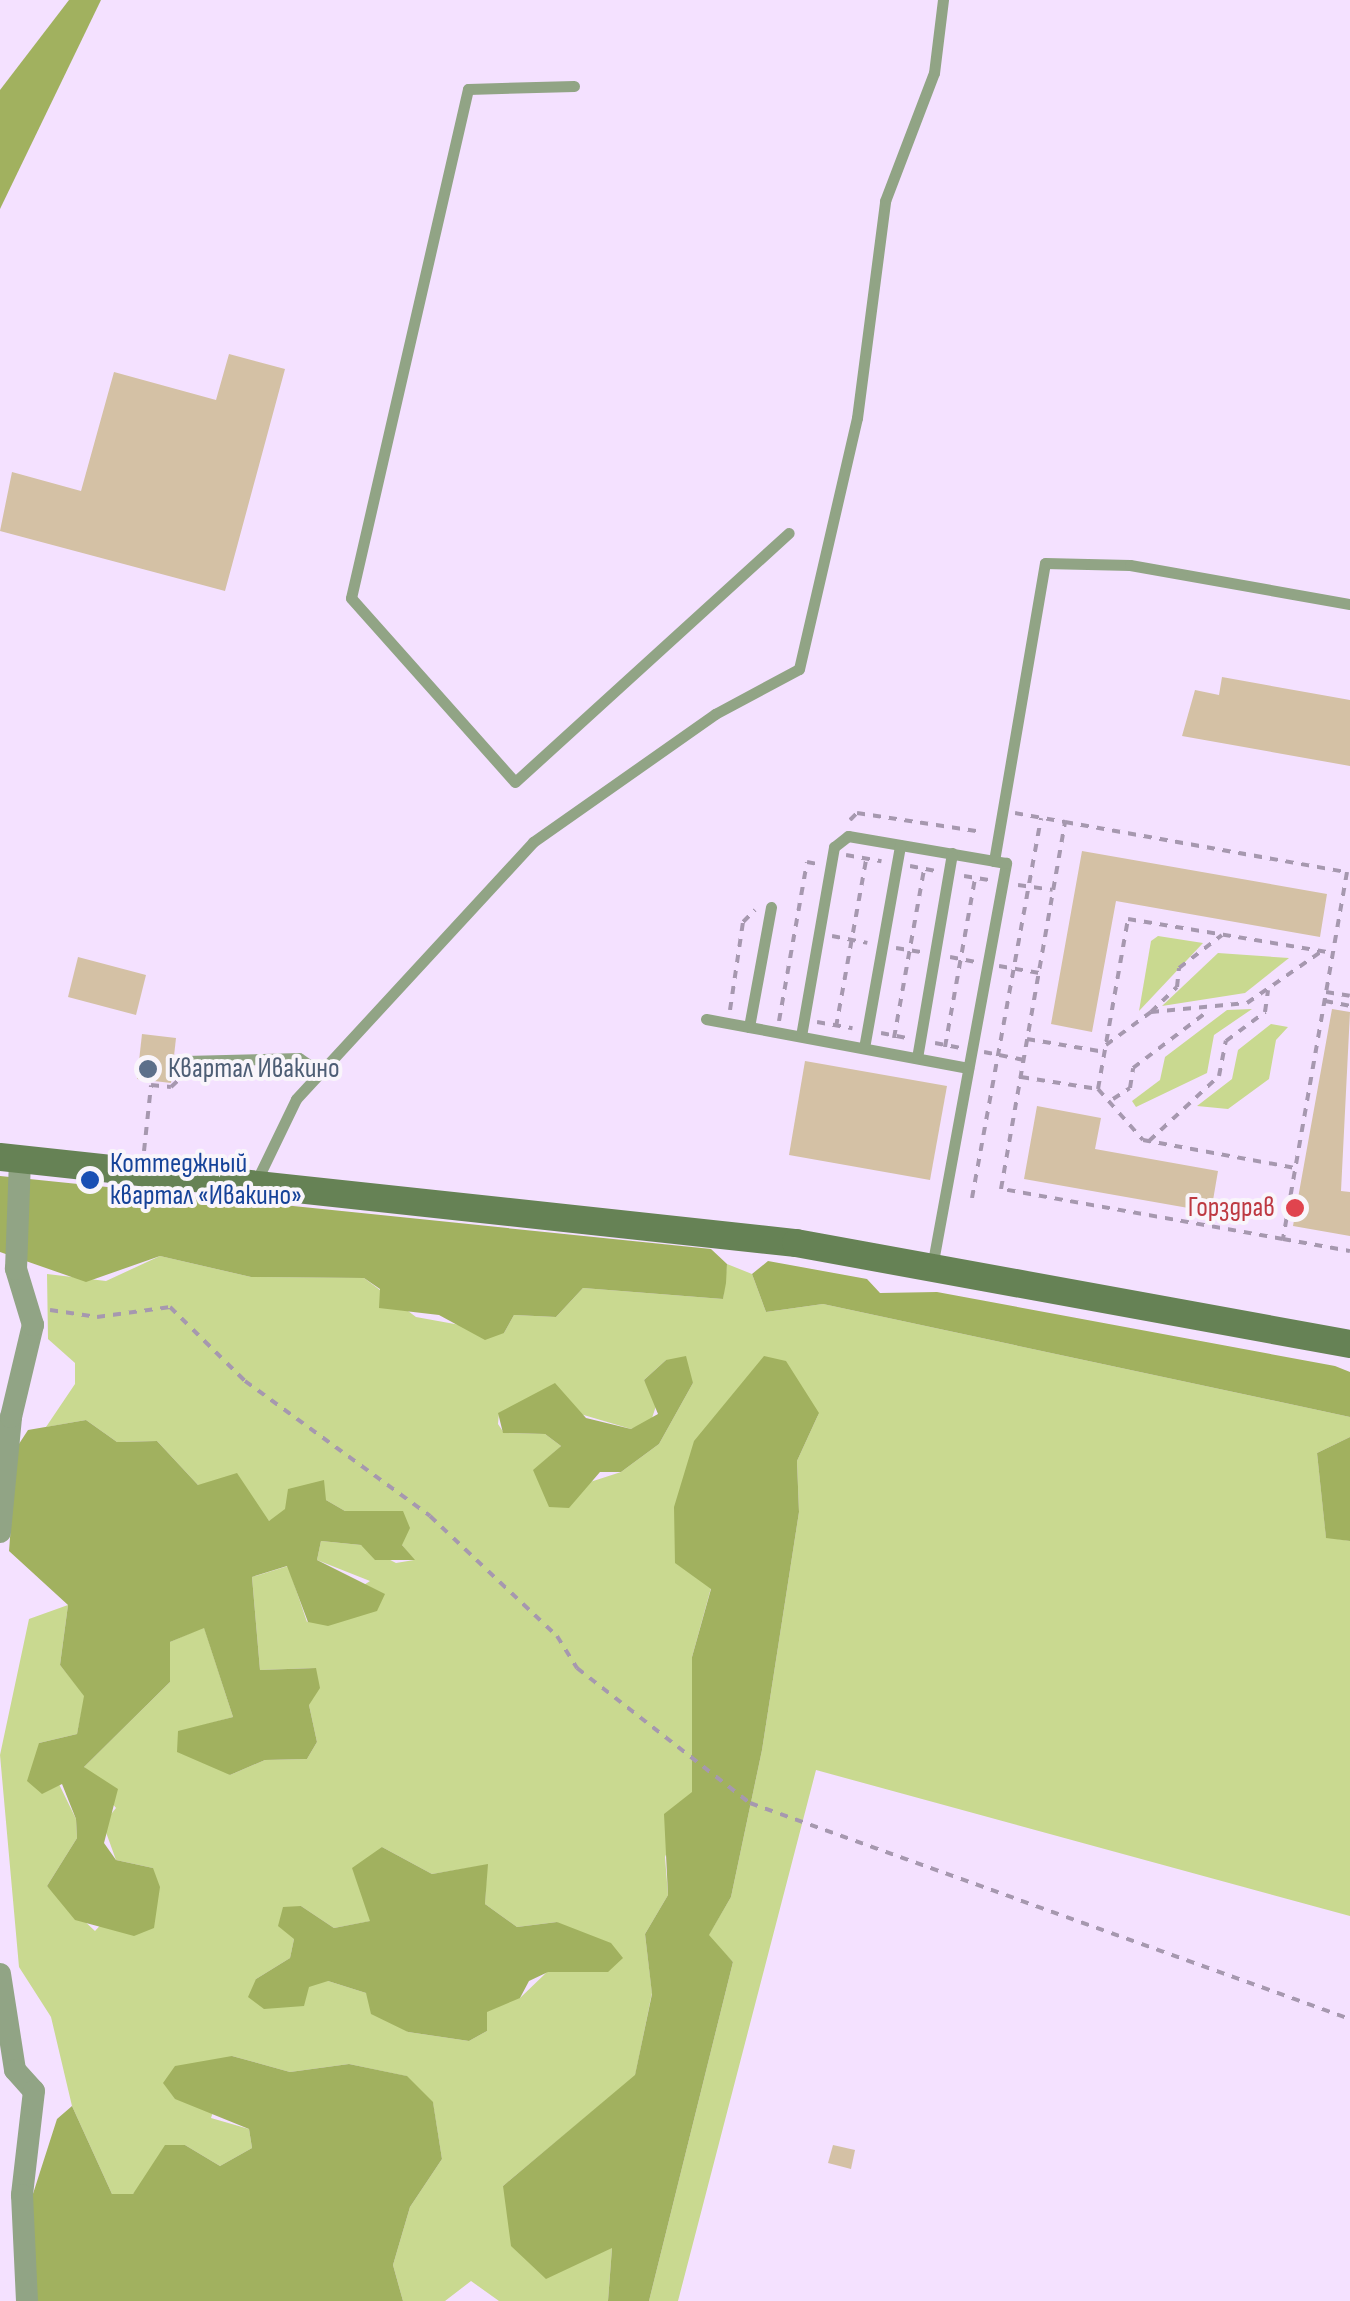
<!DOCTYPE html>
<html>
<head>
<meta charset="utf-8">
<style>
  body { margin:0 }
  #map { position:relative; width:1350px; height:2301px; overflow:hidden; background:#f4e1ff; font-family:"Sofia Sans Condensed",sans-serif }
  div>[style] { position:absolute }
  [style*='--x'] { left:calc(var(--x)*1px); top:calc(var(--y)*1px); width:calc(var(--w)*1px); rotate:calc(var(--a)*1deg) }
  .green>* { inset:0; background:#c9d990 }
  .forest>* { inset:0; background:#a1b15f }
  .building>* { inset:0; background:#d4c1a5 }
  .path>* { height:4px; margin-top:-2px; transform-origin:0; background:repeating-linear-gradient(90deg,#a698af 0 8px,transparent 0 16px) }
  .service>* { height:11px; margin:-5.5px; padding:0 5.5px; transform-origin:5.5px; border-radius:5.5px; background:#91a485 }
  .minor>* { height:22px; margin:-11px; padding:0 11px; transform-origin:11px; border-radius:11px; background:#91a485 }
  .secondary>* { height:28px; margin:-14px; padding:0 14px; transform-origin:14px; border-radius:14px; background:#668255 }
  .dots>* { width:28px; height:28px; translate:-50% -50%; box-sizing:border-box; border:5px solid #f9f5fb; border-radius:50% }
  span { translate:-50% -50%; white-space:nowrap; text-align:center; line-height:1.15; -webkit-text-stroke:8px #f9f5fb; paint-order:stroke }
  .service-label { font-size:28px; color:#4e5e75 }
  .left { translate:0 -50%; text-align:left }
  .transit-label { font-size:28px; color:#164399 }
  .health-label { font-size:28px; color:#be3a42 }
  .right { translate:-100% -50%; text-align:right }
</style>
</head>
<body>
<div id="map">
  <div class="green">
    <div style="clip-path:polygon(1158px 936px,1203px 943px,1139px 1011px,1151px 941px)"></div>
    <div style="clip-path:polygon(1218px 953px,1289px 958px,1245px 993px,1162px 1006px)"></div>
    <div style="clip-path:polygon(1252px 1009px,1214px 1035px,1207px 1073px,1136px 1107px,1132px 1101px,1160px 1080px,1165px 1057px,1227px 1010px)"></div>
    <div style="clip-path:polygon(1271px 1024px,1288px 1027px,1276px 1040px,1269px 1079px,1228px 1109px,1197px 1106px,1232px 1079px,1238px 1050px)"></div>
    <div style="clip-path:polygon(evenodd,160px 1256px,251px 1277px,364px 1278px,416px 1317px,504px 1333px,514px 1315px,556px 1317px,583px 1288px,723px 1299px,727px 1264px,752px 1274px,766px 1312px,823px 1304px,1350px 1417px,1350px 1437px,1317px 1453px,1326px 1537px,1350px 1541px,1350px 1916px,816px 1770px,678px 2301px,649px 2301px,733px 1962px,708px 1936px,731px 1897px,762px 1750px,799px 1512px,797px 1461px,819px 1413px,711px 1588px,692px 1657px,692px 1793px,665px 1857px,668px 1895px,645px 1934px,652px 1993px,635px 2076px,503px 2186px,612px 2248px,608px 2301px,499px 2301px,471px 2281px,445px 2301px,403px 2301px,393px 2265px,410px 2207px,442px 2159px,433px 2103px,406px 2076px,349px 2064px,290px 2072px,232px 2056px,211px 2118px,249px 2129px,252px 2148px,220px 2166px,185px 2145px,133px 2194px,112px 2194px,72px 2106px,51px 2017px,19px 1967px,0 1755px,29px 1619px,68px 1605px,60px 1665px,85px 1696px,77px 1734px,39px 1743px,76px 1819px,77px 1838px,47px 1886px,95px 1931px,153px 1868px,116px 1860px,103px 1824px,116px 1808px,84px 1767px,170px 1682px,170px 1642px,204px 1627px,233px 1717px,179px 1732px,230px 1775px,265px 1760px,307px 1759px,317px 1742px,309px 1705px,315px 1668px,260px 1670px,252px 1577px,288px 1566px,307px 1622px,370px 1581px,317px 1560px,321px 1541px,361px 1545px,396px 1563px,414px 1560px,402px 1545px,402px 1511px,345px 1511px,326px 1500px,269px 1521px,198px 1485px,157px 1441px,117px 1442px,86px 1420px,46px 1427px,75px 1384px,75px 1363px,48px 1339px,47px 1274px,106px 1281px,160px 1256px,666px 1360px,693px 1383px,659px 1444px,621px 1472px,584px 1484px,541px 1464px,561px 1446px,545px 1434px,504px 1433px,498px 1424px,499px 1413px,533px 1400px,631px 1429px,651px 1421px,657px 1403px,644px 1380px,666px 1360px,160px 1256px,382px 1847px,432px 1874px,487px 1865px,485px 1904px,517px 1927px,557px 1922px,608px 1972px,547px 1972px,520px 1998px,500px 1999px,486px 2012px,487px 2031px,469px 2041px,408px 2032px,366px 1993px,328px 1981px,256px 1979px,290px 1958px,301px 1906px,334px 1928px,371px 1921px,382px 1847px)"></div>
  </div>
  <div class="forest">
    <div style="clip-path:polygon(69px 0,101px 0,0 209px,0 90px)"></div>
    <div style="clip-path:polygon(0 1176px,711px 1249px,727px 1264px,726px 1283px,723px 1299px,583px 1288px,556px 1317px,514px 1315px,504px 1333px,485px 1340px,439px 1315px,379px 1308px,380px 1289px,364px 1278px,251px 1277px,160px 1256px,86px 1282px,0 1252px)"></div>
    <div style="clip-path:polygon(768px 1261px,867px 1279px,880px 1293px,937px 1292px,1335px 1366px,1350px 1372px,1350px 1417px,823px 1304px,766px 1312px,752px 1274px)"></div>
    <div style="clip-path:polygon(686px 1356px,693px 1383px,659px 1444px,621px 1472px,600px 1472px,569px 1508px,549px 1507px,533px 1470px,561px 1446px,545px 1434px,503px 1433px,498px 1413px,555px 1383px,586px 1418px,631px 1429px,658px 1414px,644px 1380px,666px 1360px)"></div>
    <div style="clip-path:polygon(764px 1356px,786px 1361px,819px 1413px,797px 1461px,799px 1512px,762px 1750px,731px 1897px,709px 1935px,733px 1962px,649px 2301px,608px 2301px,612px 2248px,546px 2279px,511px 2246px,503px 2186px,635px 2075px,652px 1994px,645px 1934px,668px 1895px,664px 1814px,692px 1792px,692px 1657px,711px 1589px,675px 1563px,674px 1507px,694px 1441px)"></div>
    <div style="clip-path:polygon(86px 1420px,117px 1442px,157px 1441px,198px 1485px,237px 1473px,269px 1521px,285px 1509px,288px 1489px,324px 1480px,326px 1500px,345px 1511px,403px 1511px,410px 1528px,402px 1545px,415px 1560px,375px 1560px,361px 1545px,321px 1541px,317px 1560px,385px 1594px,377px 1611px,328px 1626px,308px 1622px,287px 1566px,252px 1577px,260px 1670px,316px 1668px,320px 1688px,309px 1705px,317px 1742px,307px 1759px,265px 1760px,230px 1775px,177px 1752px,178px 1731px,233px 1717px,204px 1628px,170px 1642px,170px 1682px,84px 1767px,118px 1789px,104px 1843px,116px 1860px,153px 1868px,160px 1887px,154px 1928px,134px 1936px,75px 1920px,47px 1886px,77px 1838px,76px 1819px,62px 1784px,42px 1794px,27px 1781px,39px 1743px,77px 1734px,84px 1696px,60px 1665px,68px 1605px,9px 1551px,17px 1447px,28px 1430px)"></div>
    <div style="clip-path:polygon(1350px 1437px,1350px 1541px,1326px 1538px,1317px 1453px)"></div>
    <div style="clip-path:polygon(382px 1847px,432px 1874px,488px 1864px,485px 1904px,517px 1927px,557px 1922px,611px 1943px,623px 1958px,608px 1972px,548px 1972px,529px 1981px,520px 1998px,487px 2012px,487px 2031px,469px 2041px,408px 2032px,371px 2014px,366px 1993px,328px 1981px,309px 1987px,304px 2006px,264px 2009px,248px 1997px,256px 1979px,290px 1958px,294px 1939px,278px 1926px,283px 1907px,301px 1906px,334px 1928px,370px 1921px,352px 1868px)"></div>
    <div style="clip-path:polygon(232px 2056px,290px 2072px,349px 2064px,407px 2076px,433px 2102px,442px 2159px,410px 2207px,393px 2265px,403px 2301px,37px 2301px,31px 2200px,57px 2119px,72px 2106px,112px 2194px,133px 2194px,165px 2145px,185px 2145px,220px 2166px,252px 2148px,249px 2129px,175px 2099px,163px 2083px,175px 2066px)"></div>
  </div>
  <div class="building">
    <div style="clip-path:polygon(229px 354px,285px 369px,225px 591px,0 531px,12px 472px,81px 491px,114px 372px,216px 400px)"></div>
    <div style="clip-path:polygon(1222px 677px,1350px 700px,1350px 766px,1182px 736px,1195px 690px,1219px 695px)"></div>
    <div style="clip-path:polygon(1082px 851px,1327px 894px,1320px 937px,1116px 901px,1092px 1032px,1051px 1024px)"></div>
    <div style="clip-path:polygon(78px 957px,146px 975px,136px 1015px,68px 997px)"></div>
    <div style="clip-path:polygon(1332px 1009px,1350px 1012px,1341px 1191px,1350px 1192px,1350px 1236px,1293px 1226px)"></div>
    <div style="clip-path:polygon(142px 1034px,176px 1038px,171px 1083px,137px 1079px)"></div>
    <div style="clip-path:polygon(805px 1061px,947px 1086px,930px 1180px,789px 1155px)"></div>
    <div style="clip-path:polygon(1037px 1106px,1101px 1118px,1095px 1149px,1218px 1171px,1211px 1212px,1024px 1179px)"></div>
    <div style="clip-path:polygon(833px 2145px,855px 2150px,851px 2169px,828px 2163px)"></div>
  </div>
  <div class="path">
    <div style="--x:1015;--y:813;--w:51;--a:10.2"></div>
    <div style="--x:850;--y:820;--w:10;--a:-45"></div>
    <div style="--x:857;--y:813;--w:127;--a:8.6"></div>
    <div style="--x:1065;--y:822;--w:286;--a:10.1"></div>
    <div style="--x:1347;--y:872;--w:373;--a:99.9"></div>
    <div style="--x:1283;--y:1239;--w:286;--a:-169.9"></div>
    <div style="--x:1001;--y:1189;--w:373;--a:-80.1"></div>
    <div style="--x:846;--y:855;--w:36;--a:10"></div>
    <div style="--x:910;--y:866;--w:25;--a:11"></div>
    <div style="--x:964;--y:876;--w:25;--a:9"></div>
    <div style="--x:1018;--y:885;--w:35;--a:8"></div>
    <div style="--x:832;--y:936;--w:36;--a:11"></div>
    <div style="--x:896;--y:948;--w:25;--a:9"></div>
    <div style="--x:950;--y:957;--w:25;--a:11"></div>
    <div style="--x:999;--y:966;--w:41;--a:9.9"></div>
    <div style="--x:1326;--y:992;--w:24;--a:9"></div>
    <div style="--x:1325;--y:1001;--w:25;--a:11"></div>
    <div style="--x:730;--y:1010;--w:89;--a:-81.6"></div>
    <div style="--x:743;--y:922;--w:17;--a:-45"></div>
    <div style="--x:1151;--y:1012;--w:36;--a:-44"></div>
    <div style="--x:1177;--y:987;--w:19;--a:-84"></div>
    <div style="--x:1179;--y:968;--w:54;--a:-37.5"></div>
    <div style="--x:779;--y:1021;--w:161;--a:-80"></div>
    <div style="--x:807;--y:862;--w:10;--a:11"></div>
    <div style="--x:817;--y:1022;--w:36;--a:10"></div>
    <div style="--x:836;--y:1027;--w:170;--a:-79.8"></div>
    <div style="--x:881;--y:1033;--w:25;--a:11"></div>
    <div style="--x:894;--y:1038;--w:171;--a:-79.9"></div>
    <div style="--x:1027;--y:1039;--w:79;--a:9.5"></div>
    <div style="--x:935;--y:1043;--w:25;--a:11"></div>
    <div style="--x:1106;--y:1045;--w:56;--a:-36.3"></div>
    <div style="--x:1151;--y:1012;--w:96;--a:-5.4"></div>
    <div style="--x:1247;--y:1003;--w:91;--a:-34.7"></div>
    <div style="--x:945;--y:1047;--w:171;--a:-79.9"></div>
    <div style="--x:984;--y:1052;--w:41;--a:11.3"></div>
    <div style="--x:1021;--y:1077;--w:78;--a:8.9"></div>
    <div style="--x:1098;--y:1089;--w:173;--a:-80"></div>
    <div style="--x:1128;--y:919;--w:208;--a:9.4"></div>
    <div style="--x:1098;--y:1089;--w:68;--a:48.6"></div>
    <div style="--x:1143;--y:1140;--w:156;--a:10.4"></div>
    <div style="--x:1113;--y:1099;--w:20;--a:-33"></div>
    <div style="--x:1130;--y:1088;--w:20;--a:-81"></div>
    <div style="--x:1133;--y:1068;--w:94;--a:-37.2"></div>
    <div style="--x:1149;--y:1141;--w:96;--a:-42.9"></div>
    <div style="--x:1219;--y:1076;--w:36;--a:-79"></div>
    <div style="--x:1226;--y:1041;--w:49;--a:-36.6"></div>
    <div style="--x:1265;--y:1012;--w:22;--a:-82"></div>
    <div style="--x:144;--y:1151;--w:66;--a:-83.9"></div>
    <div style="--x:151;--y:1085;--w:20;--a:6"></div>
    <div style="--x:171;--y:1087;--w:16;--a:-43"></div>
    <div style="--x:972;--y:1198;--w:386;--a:-79.7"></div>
    <div style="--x:1283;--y:1239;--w:68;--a:10.2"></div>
    <div style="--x:50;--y:1310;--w:48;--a:8.5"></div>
    <div style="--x:97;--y:1317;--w:74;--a:-7.8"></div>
    <div style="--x:170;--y:1307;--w:105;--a:44.6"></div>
    <div style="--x:245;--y:1381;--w:229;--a:36.1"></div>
    <div style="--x:430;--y:1516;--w:175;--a:43.4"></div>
    <div style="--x:557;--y:1636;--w:38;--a:58"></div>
    <div style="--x:577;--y:1668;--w:219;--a:38"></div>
    <div style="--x:750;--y:1803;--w:638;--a:19.8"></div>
  </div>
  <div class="service">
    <div style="--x:574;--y:86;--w:106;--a:178.4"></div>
    <div style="--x:468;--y:89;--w:522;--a:102.95"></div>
    <div style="--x:351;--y:598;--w:246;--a:48.3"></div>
    <div style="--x:515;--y:782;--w:370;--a:-42.3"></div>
    <div style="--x:771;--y:907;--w:122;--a:100.4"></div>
    <div style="--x:749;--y:1027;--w:223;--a:10.6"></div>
    <div style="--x:706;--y:1019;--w:44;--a:10.5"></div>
    <div style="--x:801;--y:1036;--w:192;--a:-80.1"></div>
    <div style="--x:834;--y:847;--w:18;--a:-38"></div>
    <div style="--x:848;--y:836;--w:148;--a:9.7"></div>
    <div style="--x:864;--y:1048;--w:206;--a:-79.9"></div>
    <div style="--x:917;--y:1058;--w:208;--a:-80.3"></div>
    <div style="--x:185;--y:1061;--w:114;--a:-1.5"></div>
    <div style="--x:299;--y:1058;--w:25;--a:34"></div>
    <div style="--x:255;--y:1184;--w:94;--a:-64.2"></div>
    <div style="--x:296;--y:1099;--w:350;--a:-47.3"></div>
    <div style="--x:533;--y:842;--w:223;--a:-35.1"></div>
    <div style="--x:715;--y:714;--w:95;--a:-28.2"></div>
    <div style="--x:799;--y:669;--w:258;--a:-77"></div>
    <div style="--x:857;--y:418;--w:219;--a:-82.6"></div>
    <div style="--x:885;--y:201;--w:137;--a:-69.1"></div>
    <div style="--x:934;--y:73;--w:74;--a:-83"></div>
    <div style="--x:932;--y:1267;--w:411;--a:-79.6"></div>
    <div style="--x:1006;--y:863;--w:12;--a:-171"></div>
    <div style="--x:994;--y:861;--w:302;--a:-80.3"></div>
    <div style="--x:1045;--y:563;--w:85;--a:1.3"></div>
    <div style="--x:1130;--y:565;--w:223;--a:10.1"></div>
  </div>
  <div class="minor">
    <div style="--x:0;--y:1532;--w:116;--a:-84.5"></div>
    <div style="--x:11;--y:1417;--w:95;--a:-76.6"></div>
    <div style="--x:33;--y:1325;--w:59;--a:-106.9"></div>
    <div style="--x:16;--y:1269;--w:110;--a:-87.9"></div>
    <div style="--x:0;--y:1974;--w:97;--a:81.1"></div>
    <div style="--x:15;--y:2070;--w:28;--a:48"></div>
    <div style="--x:34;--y:2091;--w:105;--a:96.6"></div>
    <div style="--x:22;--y:2195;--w:106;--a:87.3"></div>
  </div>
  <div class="secondary">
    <div style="--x:0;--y:1157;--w:801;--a:6.17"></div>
    <div style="--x:796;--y:1243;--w:563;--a:10.33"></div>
  </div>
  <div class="dots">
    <div style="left:148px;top:1069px;background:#5c6f8a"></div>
    <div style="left:90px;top:1180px;background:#1a4fb4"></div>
    <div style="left:1295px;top:1208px;background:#e0444e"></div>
  </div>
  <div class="service-label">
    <span class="left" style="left:168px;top:1069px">Квартал Ивакино</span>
  </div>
  <div class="transit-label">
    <span class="left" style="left:110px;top:1180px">Коттеджный<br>квартал «Ивакино»</span>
  </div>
  <div class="health-label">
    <span class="right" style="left:1275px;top:1208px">Горздрав</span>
  </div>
</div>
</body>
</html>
